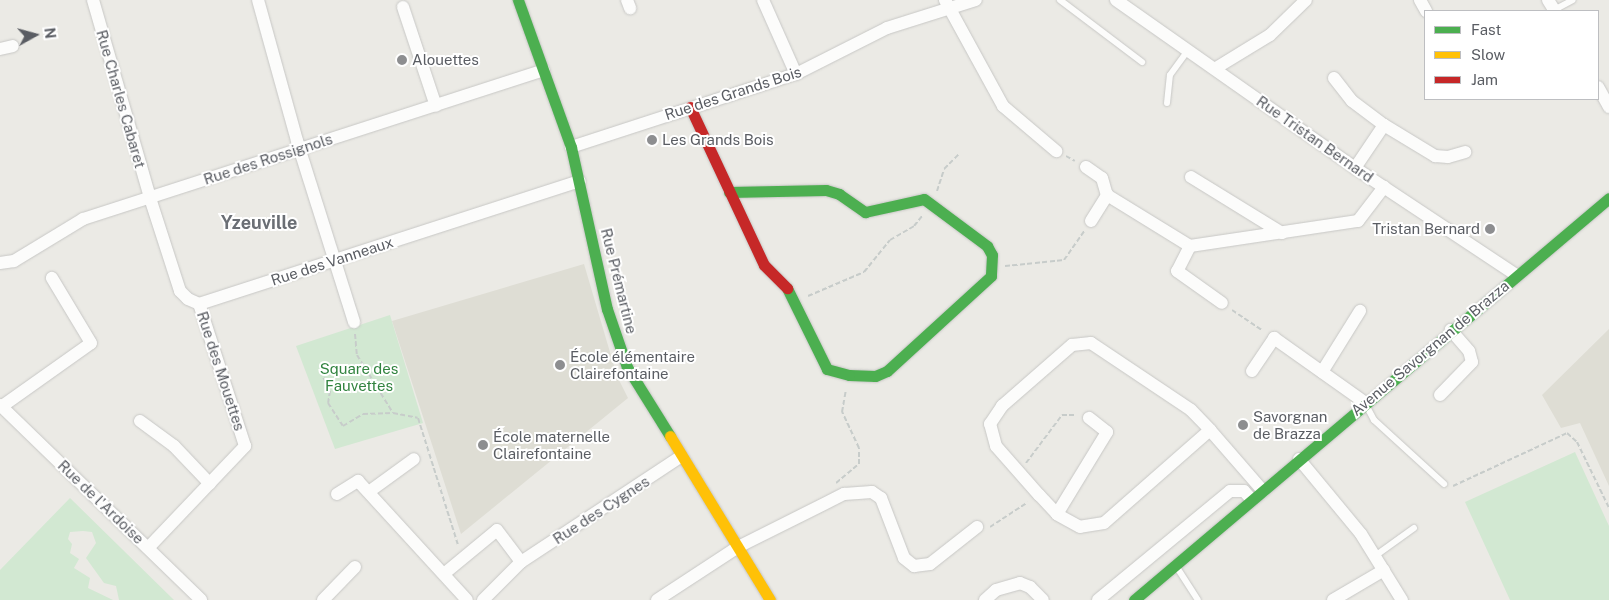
<!DOCTYPE html>
<html>
<head>
<meta charset="utf-8">
<style>
  body { margin:0 }
  #map { position:relative; width:1609px; height:600px; overflow:hidden; background:#ebeae5; font-family:"Public Sans",sans-serif }
  div>[style] { position:absolute }
  [style*='--x'] { left:calc(var(--x)*1px); top:calc(var(--y)*1px); width:calc(var(--w)*1px); rotate:calc(var(--a)*1deg) }
  .education>* { inset:0; background:#deddd4 }
  .green>* { inset:0; background:#d2e8d2 }
  .path>* { height:2px; margin-top:-1px; transform-origin:0; background:repeating-linear-gradient(90deg,#c7ccca 0 5px,transparent 0 7.5px) }
  .roads { filter:drop-shadow(0 0 1px #c7c7c5) drop-shadow(0 0 1px #c7c7c5) }
  .lane>* { height:6px; margin:-3px; padding:0 3px; transform-origin:3px; border-radius:3px; background:#fcfcfb }
  .street>* { height:12px; margin:-6px; padding:0 6px; transform-origin:6px; border-radius:6px; background:#fcfcfb }
  .fast>* { height:11px; margin:-5.5px; padding:0 5.5px; transform-origin:5.5px; border-radius:5.5px; background:#4caf50 }
  .slow>* { height:11px; margin:-5.5px; padding:0 5.5px; transform-origin:5.5px; border-radius:5.5px; background:#ffc107 }
  .jam>* { height:11px; margin:-5.5px; padding:0 5.5px; transform-origin:5.5px; border-radius:5.5px; background:#c62828 }
  .dots>* { width:14px; height:14px; translate:-50% -50%; box-sizing:border-box; border:2px solid #fff; border-radius:50% }
  span { translate:-50% -50%; white-space:nowrap; text-align:center; line-height:1.15; -webkit-text-stroke:4px #fff; paint-order:stroke }
  .poi-label { font-size:15px; color:#5a5d63 }
  .left { translate:0 -50%; text-align:left }
  .right { translate:-100% -50%; text-align:right }
  .street-label { font-size:15px; color:#5a5d63 }
  .park-label { font-size:15px; color:#31833f }
  .quarter-label { font-size:18px; color:#6b6f75; font-weight:700 }
  .legend { position:absolute; left:1424px; top:10px; width:175px; height:90px; box-sizing:border-box; background:#fff; border:1px solid #bdbec1; margin:0; padding:6px 9px; list-style:none; font-size:15px; color:#5a5d63 }
  .legend li { display:flex; align-items:center; gap:10px; height:25px }
  .legend b { width:25px; border:1px solid #bdbec1 }
  .north { position:absolute; left:10px; top:10px; width:50px; height:50px; -webkit-text-stroke:4px #fff; paint-order:stroke; rotate:83deg; font-size:14px; font-weight:700; line-height:20px; text-align:center; color:#5a5d63 }
  .north::after { content:''; display:block; margin:auto; width:18px; height:22px; background:#5a5d63; clip-path:polygon(50% 0,100% 100%,50% 72%,0 100%) }
</style>
</head>
<body>
<div id="map">
  <div class="education">
    <div style="clip-path:polygon(584px 264px,617px 376px,628px 398px,461px 534px,392px 321px)"></div>
    <div style="clip-path:polygon(1609px 329px,1609px 486px,1580px 423px,1561px 428px,1542px 395px)"></div>
  </div>
  <div class="green">
    <div style="clip-path:polygon(390px 315px,423px 423px,335px 449px,296px 346px)"></div>
    <div style="clip-path:polygon(1575px 452px,1609px 526px,1609px 600px,1510px 600px,1465px 502px)"></div>
    <div style="clip-path:polygon(70px 498px,174px 600px,119px 600px,116px 586px,104px 583px,86px 558px,96px 543px,92px 532px,83px 531px,70px 532px,68px 539px,72px 544px,70px 553px,79px 559px,74px 568px,90px 578px,88px 588px,113px 600px,0 600px,0 570px)"></div>
  </div>
  <div class="path">
    <div style="--x:1066;--y:156;--w:10;--a:29"></div>
    <div style="--x:937;--y:191;--w:23;--a:-72"></div>
    <div style="--x:944;--y:169;--w:21;--a:-45"></div>
    <div style="--x:1005;--y:266;--w:59;--a:-5.8"></div>
    <div style="--x:1064;--y:260;--w:37;--a:-55"></div>
    <div style="--x:808;--y:296;--w:61;--a:-23.2"></div>
    <div style="--x:864;--y:272;--w:41;--a:-50.9"></div>
    <div style="--x:890;--y:240;--w:28;--a:-30"></div>
    <div style="--x:914;--y:226;--w:13;--a:-51"></div>
    <div style="--x:1232;--y:310;--w:37;--a:34"></div>
    <div style="--x:355;--y:334;--w:21;--a:85"></div>
    <div style="--x:357;--y:355;--w:68;--a:58.2"></div>
    <div style="--x:393;--y:413;--w:25;--a:11"></div>
    <div style="--x:418;--y:418;--w:133;--a:72.5"></div>
    <div style="--x:320;--y:371;--w:22;--a:63"></div>
    <div style="--x:330;--y:391;--w:12;--a:99"></div>
    <div style="--x:328;--y:403;--w:27;--a:57"></div>
    <div style="--x:343;--y:426;--w:23;--a:-31"></div>
    <div style="--x:363;--y:414;--w:30;--a:-2"></div>
    <div style="--x:1026;--y:463;--w:60;--a:-53.1"></div>
    <div style="--x:1062;--y:415;--w:15;--a:0"></div>
    <div style="--x:836;--y:483;--w:30;--a:-40"></div>
    <div style="--x:859;--y:464;--w:16;--a:-90"></div>
    <div style="--x:859;--y:448;--w:40;--a:-115"></div>
    <div style="--x:842;--y:412;--w:22;--a:-80"></div>
    <div style="--x:1453;--y:486;--w:126;--a:-24.9"></div>
    <div style="--x:1567;--y:433;--w:13;--a:42"></div>
    <div style="--x:1577;--y:442;--w:73;--a:64.1"></div>
    <div style="--x:990;--y:527;--w:45;--a:-33.3"></div>
  </div>
  <div class="roads">
    <div class="lane">
      <div style="--x:1060;--y:0;--w:103;--a:37.1"></div>
      <div style="--x:1554;--y:10;--w:21;--a:-28"></div>
      <div style="--x:1167;--y:103;--w:28;--a:-84"></div>
      <div style="--x:1170;--y:75;--w:31;--a:-54"></div>
      <div style="--x:1366;--y:405;--w:17;--a:62"></div>
      <div style="--x:1374;--y:420;--w:95;--a:42.4"></div>
      <div style="--x:1375;--y:556;--w:48;--a:-35.7"></div>
      <div style="--x:1176;--y:566;--w:40;--a:57.1"></div>
    </div>
    <div class="street">
      <div style="--x:93;--y:0;--w:206;--a:73.9"></div>
      <div style="--x:150;--y:198;--w:98;--a:72.1"></div>
      <div style="--x:180;--y:291;--w:11;--a:45"></div>
      <div style="--x:188;--y:299;--w:12;--a:24"></div>
      <div style="--x:199;--y:304;--w:400;--a:-17.9"></div>
      <div style="--x:258;--y:0;--w:146;--a:74.5"></div>
      <div style="--x:297;--y:141;--w:190;--a:72.5"></div>
      <div style="--x:627;--y:0;--w:9;--a:69"></div>
      <div style="--x:763;--y:0;--w:81;--a:66"></div>
      <div style="--x:945;--y:0;--w:121;--a:61.3"></div>
      <div style="--x:1003;--y:106;--w:70;--a:40.3"></div>
      <div style="--x:1116;--y:0;--w:292;--a:35.1"></div>
      <div style="--x:1355;--y:168;--w:193;--a:33.6"></div>
      <div style="--x:1420;--y:0;--w:13;--a:61"></div>
      <div style="--x:1548;--y:0;--w:13;--a:58"></div>
      <div style="--x:403;--y:7;--w:104;--a:71.6"></div>
      <div style="--x:0;--y:49;--w:13;--a:-13"></div>
      <div style="--x:1216;--y:68;--w:63;--a:-31.4"></div>
      <div style="--x:1270;--y:35;--w:50;--a:-44.2"></div>
      <div style="--x:1334;--y:78;--w:29;--a:52"></div>
      <div style="--x:1352;--y:101;--w:40;--a:37"></div>
      <div style="--x:1384;--y:125;--w:60;--a:31.3"></div>
      <div style="--x:1435;--y:156;--w:13;--a:4"></div>
      <div style="--x:1448;--y:157;--w:18;--a:-16"></div>
      <div style="--x:1598;--y:87;--w:23;--a:61"></div>
      <div style="--x:571;--y:147;--w:237;--a:-18"></div>
      <div style="--x:796;--y:74;--w:102;--a:-26.8"></div>
      <div style="--x:887;--y:28;--w:93;--a:-17.5"></div>
      <div style="--x:1086;--y:167;--w:19;--a:35"></div>
      <div style="--x:1102;--y:178;--w:18;--a:74"></div>
      <div style="--x:1355;--y:168;--w:52;--a:-56"></div>
      <div style="--x:1191;--y:177;--w:107;--a:31.6"></div>
      <div style="--x:1091;--y:221;--w:31;--a:-58"></div>
      <div style="--x:1107;--y:195;--w:97;--a:31.6"></div>
      <div style="--x:1190;--y:246;--w:170;--a:-8.5"></div>
      <div style="--x:1358;--y:221;--w:43;--a:-52.6"></div>
      <div style="--x:1190;--y:246;--w:28;--a:117"></div>
      <div style="--x:1177;--y:271;--w:55;--a:35.4"></div>
      <div style="--x:0;--y:263;--w:14;--a:-8"></div>
      <div style="--x:14;--y:261;--w:81;--a:-31.3"></div>
      <div style="--x:83;--y:219;--w:484;--a:-17.9"></div>
      <div style="--x:1252;--y:371;--w:40;--a:-56"></div>
      <div style="--x:1274;--y:338;--w:110;--a:35.4"></div>
      <div style="--x:1322;--y:372;--w:72;--a:-58.1"></div>
      <div style="--x:1440;--y:395;--w:46;--a:-45.9"></div>
      <div style="--x:1472;--y:362;--w:11;--a:-105"></div>
      <div style="--x:1469;--y:351;--w:28;--a:-131"></div>
      <div style="--x:0;--y:405;--w:280;--a:44.1"></div>
      <div style="--x:1;--y:407;--w:110;--a:-35.4"></div>
      <div style="--x:91;--y:343;--w:76;--a:-121"></div>
      <div style="--x:140;--y:421;--w:42;--a:36.3"></div>
      <div style="--x:174;--y:446;--w:52;--a:46.5"></div>
      <div style="--x:1210;--y:430;--w:141;--a:138.7"></div>
      <div style="--x:1104;--y:523;--w:24;--a:171"></div>
      <div style="--x:1080;--y:527;--w:26;--a:-151"></div>
      <div style="--x:1057;--y:514;--w:26;--a:-133"></div>
      <div style="--x:1039;--y:495;--w:65;--a:-131.3"></div>
      <div style="--x:996;--y:446;--w:23;--a:-105"></div>
      <div style="--x:990;--y:424;--w:22;--a:-56"></div>
      <div style="--x:1002;--y:406;--w:93;--a:-41.1"></div>
      <div style="--x:1072;--y:345;--w:19;--a:-6"></div>
      <div style="--x:1091;--y:343;--w:120;--a:33.8"></div>
      <div style="--x:1191;--y:410;--w:28;--a:46"></div>
      <div style="--x:1210;--y:430;--w:81;--a:49"></div>
      <div style="--x:1299;--y:459;--w:97;--a:50.4"></div>
      <div style="--x:1361;--y:534;--w:78;--a:58.2"></div>
      <div style="--x:370;--y:491;--w:54;--a:-36"></div>
      <div style="--x:337;--y:494;--w:25;--a:-32"></div>
      <div style="--x:358;--y:481;--w:161;--a:47.5"></div>
      <div style="--x:1057;--y:514;--w:96;--a:-58.6"></div>
      <div style="--x:1107;--y:432;--w:23;--a:-142"></div>
      <div style="--x:148;--y:548;--w:141;--a:-46.4"></div>
      <div style="--x:245;--y:446;--w:149;--a:-107.9"></div>
      <div style="--x:445;--y:573;--w:67;--a:-39.6"></div>
      <div style="--x:497;--y:530;--w:40;--a:53"></div>
      <div style="--x:323;--y:600;--w:46;--a:-45.9"></div>
      <div style="--x:483;--y:600;--w:54;--a:-45"></div>
      <div style="--x:521;--y:562;--w:191;--a:-33.4"></div>
      <div style="--x:657;--y:600;--w:97;--a:-33.2"></div>
      <div style="--x:738;--y:547;--w:119;--a:-26.6"></div>
      <div style="--x:844;--y:494;--w:28;--a:-4"></div>
      <div style="--x:872;--y:492;--w:11;--a:34"></div>
      <div style="--x:881;--y:498;--w:64;--a:69"></div>
      <div style="--x:904;--y:558;--w:13;--a:39"></div>
      <div style="--x:914;--y:566;--w:16;--a:-7"></div>
      <div style="--x:930;--y:564;--w:60;--a:-38.2"></div>
      <div style="--x:985;--y:600;--w:15;--a:-42"></div>
      <div style="--x:996;--y:590;--w:25;--a:-16"></div>
      <div style="--x:1020;--y:583;--w:11;--a:22"></div>
      <div style="--x:1030;--y:587;--w:18;--a:45"></div>
      <div style="--x:1098;--y:600;--w:171;--a:-39.5"></div>
      <div style="--x:1230;--y:491;--w:14;--a:0"></div>
      <div style="--x:1244;--y:491;--w:12;--a:48"></div>
      <div style="--x:1333;--y:600;--w:59;--a:-30.5"></div>
    </div>
    <div class="fast">
      <div style="--x:518;--y:0;--w:156;--a:70.2"></div>
      <div style="--x:571;--y:147;--w:166;--a:77.5"></div>
      <div style="--x:607;--y:309;--w:61;--a:71"></div>
      <div style="--x:627;--y:367;--w:81;--a:58.1"></div>
      <div style="--x:729;--y:192;--w:97;--a:-1.2"></div>
      <div style="--x:826;--y:190;--w:14;--a:17"></div>
      <div style="--x:839;--y:194;--w:32;--a:35"></div>
      <div style="--x:865;--y:212;--w:60;--a:-12.4"></div>
      <div style="--x:924;--y:199;--w:79;--a:36.7"></div>
      <div style="--x:987;--y:246;--w:10;--a:61"></div>
      <div style="--x:992;--y:255;--w:21;--a:93"></div>
      <div style="--x:991;--y:276;--w:141;--a:137.6"></div>
      <div style="--x:887;--y:371;--w:13;--a:157"></div>
      <div style="--x:875;--y:376;--w:26;--a:-178"></div>
      <div style="--x:849;--y:375;--w:23;--a:-165"></div>
      <div style="--x:827;--y:369;--w:90;--a:-116.3"></div>
      <div style="--x:1134;--y:600;--w:622;--a:-40.24"></div>
    </div>
    <div class="slow">
      <div style="--x:670;--y:436;--w:192;--a:58.6"></div>
    </div>
    <div class="jam">
      <div style="--x:690;--y:107;--w:174;--a:64.9"></div>
      <div style="--x:764;--y:265;--w:33;--a:45"></div>
    </div>
  </div>
  <div class="dots">
    <div style="left:402px;top:60px;background:#8d8e90"></div>
    <div style="left:652px;top:140px;background:#8d8e90"></div>
    <div style="left:1490px;top:229px;background:#8d8e90"></div>
    <div style="left:560px;top:365px;background:#8d8e90"></div>
    <div style="left:1243px;top:425px;background:#8d8e90"></div>
    <div style="left:483px;top:445px;background:#8d8e90"></div>
  </div>
  <div class="poi-label">
    <span class="left" style="left:412px;top:60px">Alouettes</span>
    <span class="left" style="left:662px;top:140px">Les Grands Bois</span>
    <span class="right" style="left:1480px;top:229px">Tristan Bernard</span>
    <span class="left" style="left:570px;top:365px">École élémentaire<br>Clairefontaine</span>
    <span class="left" style="left:1253px;top:425px">Savorgnan<br>de Brazza</span>
    <span class="left" style="left:493px;top:445px">École maternelle<br>Clairefontaine</span>
  </div>
  <div class="street-label">
    <span style="left:733px;top:93px;rotate:-18deg">Rue des Grands Bois</span>
    <span style="left:121px;top:99px;rotate:74deg">Rue Charles Cabaret</span>
    <span style="left:1315px;top:139px;rotate:35deg">Rue Tristan Bernard</span>
    <span style="left:268px;top:159px;rotate:-18deg">Rue des Rossignols</span>
    <span style="left:332px;top:261px;rotate:-18deg">Rue des Vanneaux</span>
    <span style="left:619px;top:281px;rotate:76deg">Rue Prémartine</span>
    <span style="left:1430px;top:348px;rotate:-40deg">Avenue Savorgnan de Brazza</span>
    <span style="left:221px;top:371px;rotate:72deg">Rue des Mouettes</span>
    <span style="left:101px;top:502px;rotate:44deg">Rue de l'Ardoise</span>
    <span style="left:601px;top:510px;rotate:-33deg">Rue des Cygnes</span>
  </div>
  <div class="park-label">
    <span style="left:359px;top:377px">Square des<br>Fauvettes</span>
  </div>
  <div class="quarter-label">
    <span style="left:259px;top:223px">Yzeuville</span>
  </div>
  <ul class="legend">
  <li><b style="height:6px;background:#4caf50"></b>Fast</li>
  <li><b style="height:6px;background:#ffc107"></b>Slow</li>
  <li><b style="height:6px;background:#c62828"></b>Jam</li>
  </ul>
  <div class="north">N</div>
</div>
</body>
</html>
